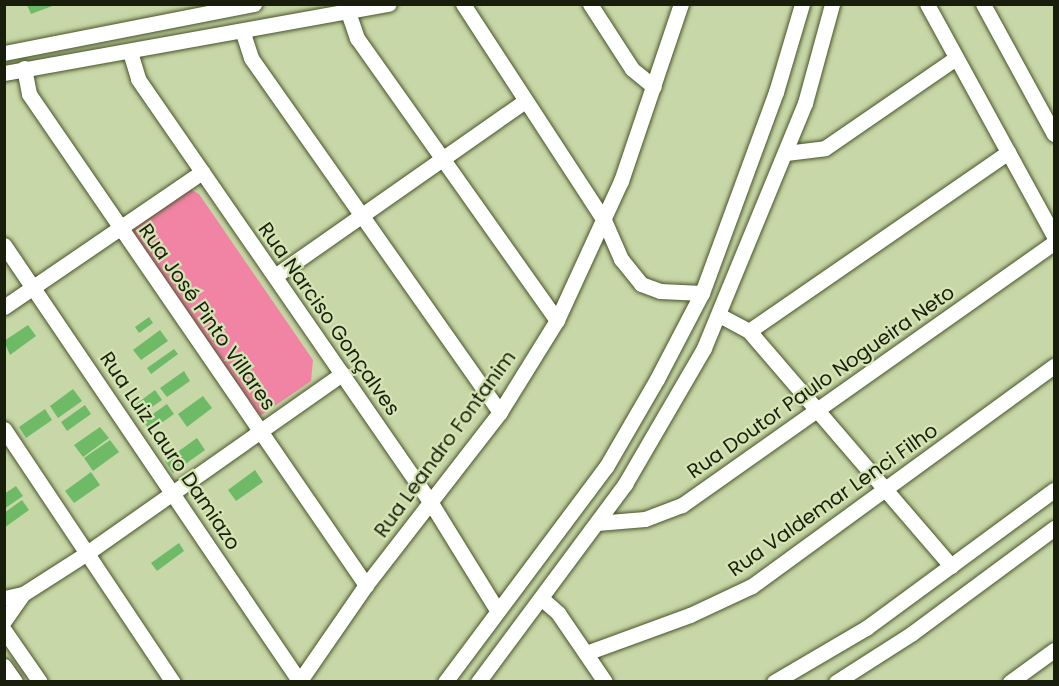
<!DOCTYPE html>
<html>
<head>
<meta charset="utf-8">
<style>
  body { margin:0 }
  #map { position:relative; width:1059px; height:686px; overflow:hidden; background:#c8d7a7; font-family:Poppins,sans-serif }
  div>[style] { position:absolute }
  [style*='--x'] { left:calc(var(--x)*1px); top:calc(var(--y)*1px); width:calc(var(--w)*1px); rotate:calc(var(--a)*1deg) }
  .green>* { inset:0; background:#f184a5 }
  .building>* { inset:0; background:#6fba67 }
  .roads { filter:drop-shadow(0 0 2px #485429) drop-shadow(0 0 2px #485429) }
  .minor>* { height:15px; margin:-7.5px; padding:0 7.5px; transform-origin:7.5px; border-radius:7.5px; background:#fff }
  span { translate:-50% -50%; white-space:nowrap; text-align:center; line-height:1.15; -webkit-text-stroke:4.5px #d5e4b3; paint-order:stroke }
  .street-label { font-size:20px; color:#191e0c }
  .frame { position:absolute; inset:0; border:6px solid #191e0c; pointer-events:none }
</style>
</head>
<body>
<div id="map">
  <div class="green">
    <div style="clip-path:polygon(190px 189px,199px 194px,313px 360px,311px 381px,260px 416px,130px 228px)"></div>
  </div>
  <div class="building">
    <div style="clip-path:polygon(27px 5px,55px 5px,31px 14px)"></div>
    <div style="clip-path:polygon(149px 317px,153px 323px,139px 333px,135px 327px)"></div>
    <div style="clip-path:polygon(28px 325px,36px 336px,10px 355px,4px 341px)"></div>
    <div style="clip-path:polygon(160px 330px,168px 341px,141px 360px,133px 350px)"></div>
    <div style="clip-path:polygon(174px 349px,178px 354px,151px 374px,147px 368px)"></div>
    <div style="clip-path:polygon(184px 371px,190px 381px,167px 397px,160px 388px)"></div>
    <div style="clip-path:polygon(73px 389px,82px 401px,58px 418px,50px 406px)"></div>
    <div style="clip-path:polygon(155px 390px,162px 400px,139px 416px,132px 407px)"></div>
    <div style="clip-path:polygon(203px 396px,212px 408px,187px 427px,178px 414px)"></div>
    <div style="clip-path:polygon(167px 404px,174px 414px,150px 431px,143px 421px)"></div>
    <div style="clip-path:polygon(85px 405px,91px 414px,67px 431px,61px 422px)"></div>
    <div style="clip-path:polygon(45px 409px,52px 420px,26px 438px,19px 427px)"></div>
    <div style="clip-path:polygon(100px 427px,109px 438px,83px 457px,74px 445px)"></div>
    <div style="clip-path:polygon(197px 438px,205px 450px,173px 473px,165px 461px)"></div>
    <div style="clip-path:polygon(110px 440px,119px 452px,93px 471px,84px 458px)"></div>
    <div style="clip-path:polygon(255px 470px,263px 482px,236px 501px,228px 490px)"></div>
    <div style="clip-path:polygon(91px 472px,100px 485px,74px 503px,65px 491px)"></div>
    <div style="clip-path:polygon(16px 486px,23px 496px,4px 509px,4px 494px)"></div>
    <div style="clip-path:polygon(22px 500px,29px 510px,4px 528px,4px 513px)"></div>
    <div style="clip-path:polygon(179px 543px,184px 551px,157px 571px,151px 563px)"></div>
  </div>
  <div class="roads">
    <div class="minor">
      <div style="--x:463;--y:4;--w:258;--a:56.9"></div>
      <div style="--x:604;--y:220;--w:43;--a:66.4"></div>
      <div style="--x:621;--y:259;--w:32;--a:51"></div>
      <div style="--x:641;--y:284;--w:20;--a:20"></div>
      <div style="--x:660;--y:291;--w:42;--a:2.7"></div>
      <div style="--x:590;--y:4;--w:77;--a:57.1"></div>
      <div style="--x:632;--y:69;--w:28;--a:39"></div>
      <div style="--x:927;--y:4;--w:264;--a:61.3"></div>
      <div style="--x:983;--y:4;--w:148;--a:61.4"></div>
      <div style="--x:348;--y:12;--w:28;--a:71"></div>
      <div style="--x:357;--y:38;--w:346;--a:54.7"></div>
      <div style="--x:243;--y:33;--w:26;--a:72"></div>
      <div style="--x:251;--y:58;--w:433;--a:54.9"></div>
      <div style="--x:130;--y:52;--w:28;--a:73"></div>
      <div style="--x:138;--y:79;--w:515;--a:55.35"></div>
      <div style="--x:431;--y:503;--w:126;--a:58.3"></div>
      <div style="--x:4;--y:53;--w:255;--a:-11.1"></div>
      <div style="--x:24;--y:68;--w:26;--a:79"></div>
      <div style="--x:29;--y:94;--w:596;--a:55.54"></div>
      <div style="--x:4;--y:73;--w:391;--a:-10.2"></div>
      <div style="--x:786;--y:153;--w:39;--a:-7"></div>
      <div style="--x:825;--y:148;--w:159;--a:-34.5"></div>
      <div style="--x:4;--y:245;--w:528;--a:55.89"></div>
      <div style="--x:275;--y:276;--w:305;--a:-35"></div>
      <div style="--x:4;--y:307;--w:240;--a:-34.3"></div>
      <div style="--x:721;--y:316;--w:32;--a:28"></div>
      <div style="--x:749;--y:331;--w:310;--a:49.3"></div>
      <div style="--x:749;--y:331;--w:315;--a:-34.6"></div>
      <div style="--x:4;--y:429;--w:304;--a:56.3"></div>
      <div style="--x:597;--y:523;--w:48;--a:-4.8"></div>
      <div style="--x:645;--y:519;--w:40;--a:-21"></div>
      <div style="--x:682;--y:505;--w:455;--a:-35.2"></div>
      <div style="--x:4;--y:598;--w:19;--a:-12"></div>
      <div style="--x:23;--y:594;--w:76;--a:-32.6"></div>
      <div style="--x:87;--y:553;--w:312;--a:-35.1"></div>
      <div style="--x:541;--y:598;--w:23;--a:41"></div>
      <div style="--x:558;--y:613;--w:83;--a:55.7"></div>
      <div style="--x:4;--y:621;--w:33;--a:-55"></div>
      <div style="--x:4;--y:630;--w:63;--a:55.3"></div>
      <div style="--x:586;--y:653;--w:111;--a:-20.1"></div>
      <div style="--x:690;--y:615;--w:68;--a:-25.1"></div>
      <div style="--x:752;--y:586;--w:374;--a:-36.1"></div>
      <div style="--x:4;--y:666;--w:19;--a:55"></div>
      <div style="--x:299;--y:682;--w:118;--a:-55.4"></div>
      <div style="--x:366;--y:585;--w:219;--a:-52.2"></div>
      <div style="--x:500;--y:412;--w:108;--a:-58.2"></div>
      <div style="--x:557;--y:320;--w:153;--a:-65.3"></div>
      <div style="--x:621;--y:181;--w:187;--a:-71.3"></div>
      <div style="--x:445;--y:682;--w:269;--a:-53.2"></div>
      <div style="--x:606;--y:467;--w:102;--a:-59.9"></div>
      <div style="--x:657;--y:379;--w:97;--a:-62.4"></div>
      <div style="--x:702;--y:293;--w:214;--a:-69.8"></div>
      <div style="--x:776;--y:92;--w:92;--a:-73.5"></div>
      <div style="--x:478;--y:682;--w:247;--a:-53.4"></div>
      <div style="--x:625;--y:484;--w:157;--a:-59.8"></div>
      <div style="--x:704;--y:348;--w:265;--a:-67.6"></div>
      <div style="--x:805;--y:103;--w:103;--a:-74.7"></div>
      <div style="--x:774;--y:682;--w:107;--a:-30.4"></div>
      <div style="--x:866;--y:628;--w:233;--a:-36.3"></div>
      <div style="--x:836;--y:682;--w:89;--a:-32.6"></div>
      <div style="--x:911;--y:634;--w:178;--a:-36.5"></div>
      <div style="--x:1010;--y:682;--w:54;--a:-36"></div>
    </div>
  </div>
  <div class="street-label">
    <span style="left:207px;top:317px;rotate:55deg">Rua José Pinto Villares</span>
    <span style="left:329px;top:319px;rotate:55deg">Rua Narciso Gonçalves</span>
    <span style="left:821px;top:382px;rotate:-35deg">Rua Doutor Paulo Nogueira Neto</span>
    <span style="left:445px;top:444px;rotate:-54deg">Rua Leandro Fontanim</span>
    <span style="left:170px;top:451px;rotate:56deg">Rua Luiz Lauro Damiazo</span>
    <span style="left:833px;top:500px;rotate:-35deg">Rua Valdemar Lenci Filho</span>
  </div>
  <div class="frame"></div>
</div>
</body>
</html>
